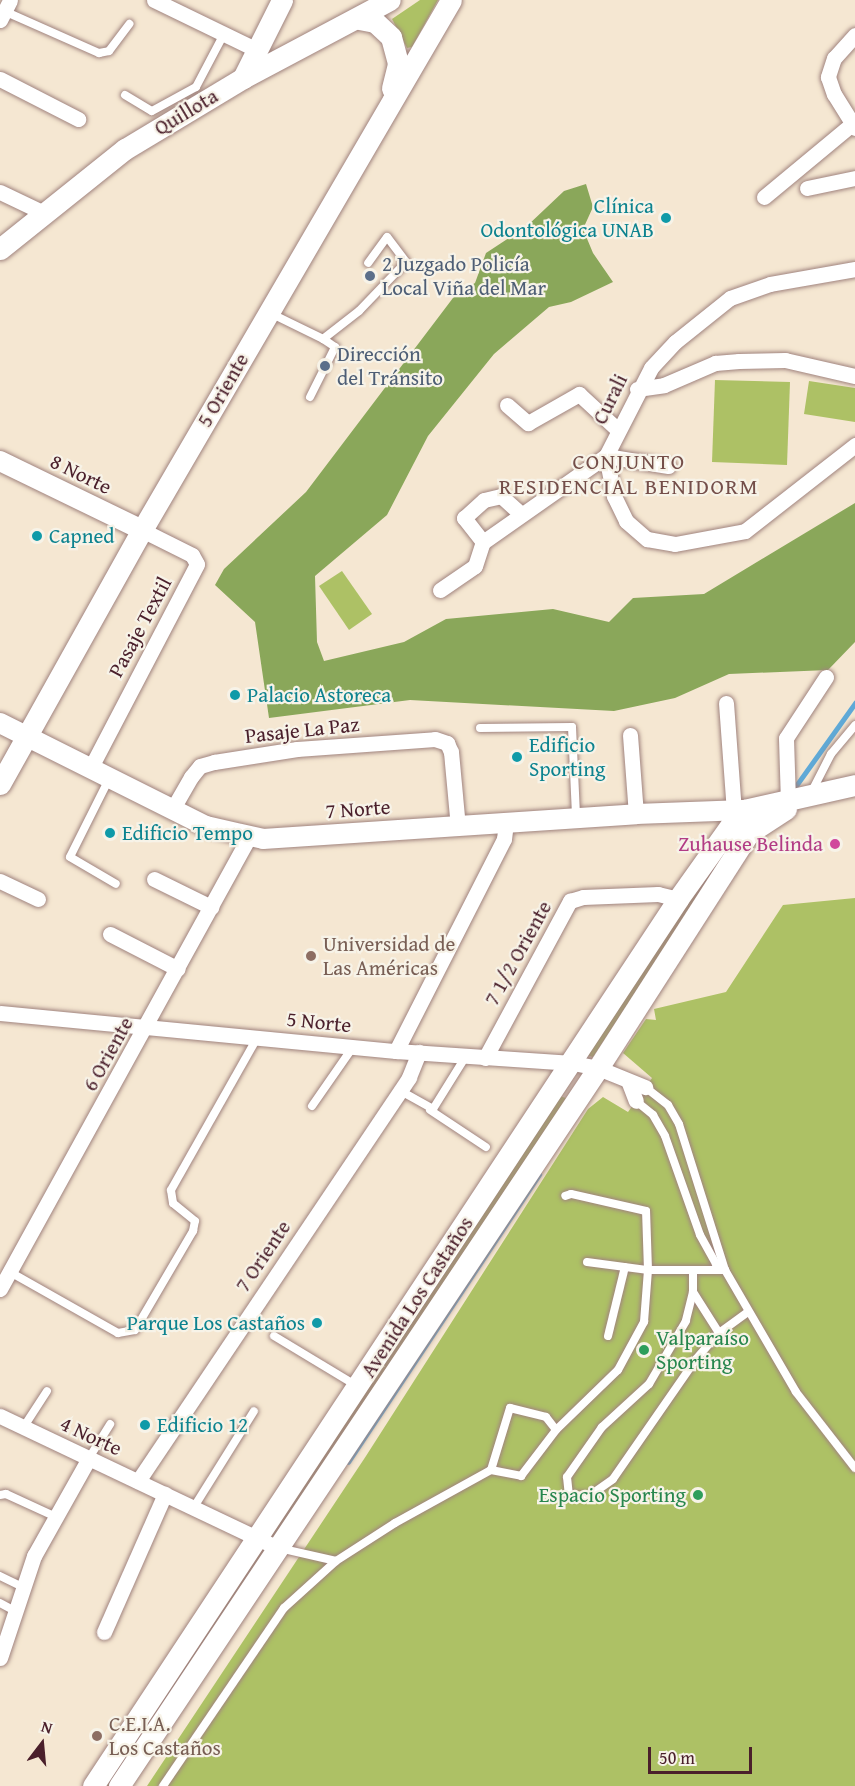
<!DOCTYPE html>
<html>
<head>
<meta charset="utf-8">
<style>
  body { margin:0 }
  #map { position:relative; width:855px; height:1786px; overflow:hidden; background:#f5e7d2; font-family:"Gentium Book Plus",serif }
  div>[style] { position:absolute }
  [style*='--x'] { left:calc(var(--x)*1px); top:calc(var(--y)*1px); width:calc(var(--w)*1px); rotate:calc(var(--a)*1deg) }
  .green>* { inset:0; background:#adc165 }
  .forest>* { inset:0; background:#8aa75a }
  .stream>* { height:4.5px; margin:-2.25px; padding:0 2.25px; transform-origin:2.25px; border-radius:2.25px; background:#5fa9d7 }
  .roads { filter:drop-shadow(0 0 2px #a0837e) drop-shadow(0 0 2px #a0837e) }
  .service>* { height:8px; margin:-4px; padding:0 4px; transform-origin:4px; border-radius:4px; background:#fff }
  .minor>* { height:15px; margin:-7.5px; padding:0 7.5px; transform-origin:7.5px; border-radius:7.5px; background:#fff }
  .tertiary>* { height:20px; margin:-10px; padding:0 10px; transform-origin:10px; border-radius:10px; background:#fff }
  .secondary>* { height:21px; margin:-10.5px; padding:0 10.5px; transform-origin:10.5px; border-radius:10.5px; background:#fff }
  .dots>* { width:16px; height:16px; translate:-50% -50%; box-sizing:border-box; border:3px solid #f7f3e8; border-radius:50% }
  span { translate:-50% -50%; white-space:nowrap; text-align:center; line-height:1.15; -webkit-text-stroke:4.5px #f7f3e8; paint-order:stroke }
  .street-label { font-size:21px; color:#4a1f2b }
  .culture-label { font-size:21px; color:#0d838f }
  .right { translate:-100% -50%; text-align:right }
  .left { translate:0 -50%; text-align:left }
  .service-label { font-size:21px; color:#4e5e75 }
  .hotel-label { font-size:21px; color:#b23c85 }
  .education-label { font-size:21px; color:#785e54 }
  .leisure-label { font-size:21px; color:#27864d }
  .neighbourhood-label { font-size:22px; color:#744e49; letter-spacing:1.5px }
  .north { position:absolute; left:12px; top:1714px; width:60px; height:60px; -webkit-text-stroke:4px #f7f3e8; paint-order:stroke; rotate:16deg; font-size:16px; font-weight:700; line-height:24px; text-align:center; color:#4a1f2b }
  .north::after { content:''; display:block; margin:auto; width:21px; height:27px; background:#4a1f2b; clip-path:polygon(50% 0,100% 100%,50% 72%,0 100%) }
  .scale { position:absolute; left:648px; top:1747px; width:104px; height:27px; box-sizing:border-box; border:3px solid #4a1f2b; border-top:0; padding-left:8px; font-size:18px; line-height:21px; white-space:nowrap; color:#4a1f2b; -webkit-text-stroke:4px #f7f3e8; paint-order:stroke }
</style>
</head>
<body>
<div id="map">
  <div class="green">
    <div style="clip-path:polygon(420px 0,438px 0,412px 47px,407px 48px,392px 19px)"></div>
    <div style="clip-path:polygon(715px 380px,790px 382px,787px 465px,712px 462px)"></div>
    <div style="clip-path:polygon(809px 381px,855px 388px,855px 422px,804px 414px)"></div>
    <div style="clip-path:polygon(342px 571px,372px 614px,349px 630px,319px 586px)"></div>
    <div style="clip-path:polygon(732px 835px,736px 839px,593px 1057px,586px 1055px)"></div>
    <div style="clip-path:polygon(855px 898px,855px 1786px,147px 1786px,366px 1456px,588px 1109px,603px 1097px,628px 1112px,652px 1078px,623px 1053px,646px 1019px,656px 1020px,654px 1009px,726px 992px,783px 905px)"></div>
    <div style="clip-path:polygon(559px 1096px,566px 1098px,112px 1786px,103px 1786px)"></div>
  </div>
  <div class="forest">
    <div style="clip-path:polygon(586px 184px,593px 207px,583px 229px,593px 253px,613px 282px,571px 302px,549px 307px,494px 354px,428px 436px,387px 515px,315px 576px,317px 642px,324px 661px,404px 642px,446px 619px,553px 609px,609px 622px,633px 598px,704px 594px,855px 503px,855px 642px,828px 670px,729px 674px,675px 698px,614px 711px,410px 700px,269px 718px,255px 622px,215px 585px,224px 569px,306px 492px,456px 294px,475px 283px,486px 253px,527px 226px,564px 191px)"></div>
  </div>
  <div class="stream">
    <div style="--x:793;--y:790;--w:107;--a:-54.5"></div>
    <div style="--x:348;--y:1462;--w:345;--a:-56.4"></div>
  </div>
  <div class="roads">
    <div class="service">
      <div style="--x:4;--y:11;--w:104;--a:23.9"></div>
      <div style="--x:99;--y:53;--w:10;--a:-11"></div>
      <div style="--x:109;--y:51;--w:34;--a:-53"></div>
      <div style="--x:125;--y:95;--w:31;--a:31"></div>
      <div style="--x:152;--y:111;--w:50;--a:-28.6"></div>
      <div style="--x:196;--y:87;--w:60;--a:-62.2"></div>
      <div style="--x:270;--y:313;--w:59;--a:26.1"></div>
      <div style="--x:323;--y:339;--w:46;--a:-37.9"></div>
      <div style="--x:359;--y:311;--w:68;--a:-46.2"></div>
      <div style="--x:406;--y:262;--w:31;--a:-127"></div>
      <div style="--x:387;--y:237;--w:32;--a:126"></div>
      <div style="--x:310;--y:397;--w:56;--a:-63.4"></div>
      <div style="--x:335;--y:347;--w:14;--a:-146"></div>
      <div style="--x:480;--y:728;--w:92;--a:-0.6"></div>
      <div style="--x:572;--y:727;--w:89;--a:87.4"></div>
      <div style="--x:109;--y:779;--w:87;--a:116.6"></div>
      <div style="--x:70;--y:857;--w:53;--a:30.4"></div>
      <div style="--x:812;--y:791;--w:42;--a:-62.8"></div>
      <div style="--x:831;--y:754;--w:38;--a:-50"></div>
      <div style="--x:399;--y:1090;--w:39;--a:29"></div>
      <div style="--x:433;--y:1109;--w:62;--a:-58.1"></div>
      <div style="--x:636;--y:1101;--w:22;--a:39"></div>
      <div style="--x:653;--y:1115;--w:24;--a:60"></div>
      <div style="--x:665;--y:1136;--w:105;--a:70.5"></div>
      <div style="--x:700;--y:1235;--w:33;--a:61"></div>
      <div style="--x:716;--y:1264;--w:11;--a:34"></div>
      <div style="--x:725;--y:1270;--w:153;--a:-107.5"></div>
      <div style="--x:679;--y:1124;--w:22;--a:-120"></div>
      <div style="--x:668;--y:1105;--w:29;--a:-142"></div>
      <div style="--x:312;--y:1106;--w:72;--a:-55.2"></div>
      <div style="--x:430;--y:1110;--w:67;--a:33.5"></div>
      <div style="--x:587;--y:1262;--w:62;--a:7.5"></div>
      <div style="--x:648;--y:1270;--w:77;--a:0"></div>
      <div style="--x:725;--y:1270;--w:141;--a:59.8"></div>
      <div style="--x:796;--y:1392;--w:96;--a:52.2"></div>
      <div style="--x:10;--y:1272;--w:124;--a:29.5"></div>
      <div style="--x:118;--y:1333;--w:17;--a:-10"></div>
      <div style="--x:135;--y:1330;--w:115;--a:-59.6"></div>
      <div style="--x:193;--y:1231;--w:10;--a:-79"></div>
      <div style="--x:195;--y:1221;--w:28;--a:-141"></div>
      <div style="--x:173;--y:1203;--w:13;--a:-99"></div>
      <div style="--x:171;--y:1190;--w:175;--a:-60.5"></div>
      <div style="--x:693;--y:1272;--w:20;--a:90"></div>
      <div style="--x:693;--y:1292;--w:49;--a:57.6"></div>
      <div style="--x:693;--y:1292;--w:30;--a:104"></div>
      <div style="--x:686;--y:1321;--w:73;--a:120.4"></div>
      <div style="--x:649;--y:1384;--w:64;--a:137.5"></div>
      <div style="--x:602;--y:1427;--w:61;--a:125"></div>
      <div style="--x:567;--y:1477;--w:18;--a:84"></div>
      <div style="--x:569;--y:1495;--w:20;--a:3"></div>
      <div style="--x:589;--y:1496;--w:29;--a:-35"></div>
      <div style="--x:613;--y:1479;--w:146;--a:-55.3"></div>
      <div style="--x:696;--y:1359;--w:35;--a:-49"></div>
      <div style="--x:719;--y:1333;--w:34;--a:-36"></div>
      <div style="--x:274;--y:1336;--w:97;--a:31.1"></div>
      <div style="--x:608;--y:1336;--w:71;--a:-76.2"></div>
      <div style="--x:23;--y:1428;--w:44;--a:-57"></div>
      <div style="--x:89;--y:1458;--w:40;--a:-58"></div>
      <div style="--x:491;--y:1470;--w:31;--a:11"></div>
      <div style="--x:521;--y:1476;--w:58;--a:-52.7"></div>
      <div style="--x:556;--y:1430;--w:86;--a:-44.1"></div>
      <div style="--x:618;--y:1370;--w:55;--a:-61.6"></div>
      <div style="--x:644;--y:1322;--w:52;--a:-85.6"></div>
      <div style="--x:648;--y:1270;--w:59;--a:-91.9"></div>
      <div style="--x:646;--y:1211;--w:77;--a:-167.2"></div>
      <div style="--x:571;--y:1194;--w:6;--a:162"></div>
      <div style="--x:0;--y:1495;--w:6;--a:-9"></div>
      <div style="--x:6;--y:1494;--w:53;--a:24.6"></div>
      <div style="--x:194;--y:1507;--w:113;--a:-58"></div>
      <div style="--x:279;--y:1548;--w:58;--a:12.8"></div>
      <div style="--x:0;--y:1576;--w:28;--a:26"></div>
      <div style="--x:0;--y:1603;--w:19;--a:28"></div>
      <div style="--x:163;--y:1786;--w:215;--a:-55.8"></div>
      <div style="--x:284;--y:1608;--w:70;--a:-42.1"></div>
      <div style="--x:336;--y:1561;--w:70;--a:-32.8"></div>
      <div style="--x:395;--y:1523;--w:110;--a:-28.9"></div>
      <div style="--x:491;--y:1470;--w:65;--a:-73"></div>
      <div style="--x:510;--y:1408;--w:37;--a:14"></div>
      <div style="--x:546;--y:1417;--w:16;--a:52"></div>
    </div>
    <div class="minor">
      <div style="--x:154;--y:0;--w:114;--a:25.9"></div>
      <div style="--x:0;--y:20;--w:22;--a:-63"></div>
      <div style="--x:855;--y:35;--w:31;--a:132"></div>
      <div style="--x:834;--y:58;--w:20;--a:108"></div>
      <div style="--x:828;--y:77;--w:18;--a:71"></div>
      <div style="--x:834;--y:94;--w:40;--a:58"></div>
      <div style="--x:0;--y:79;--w:88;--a:27.1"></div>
      <div style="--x:807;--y:188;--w:49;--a:-11.8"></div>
      <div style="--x:0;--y:192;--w:47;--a:25.5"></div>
      <div style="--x:764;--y:197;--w:114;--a:-39.7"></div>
      <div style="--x:855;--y:269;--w:86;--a:170"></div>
      <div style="--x:770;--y:284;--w:42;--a:160.7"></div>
      <div style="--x:730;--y:298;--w:70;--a:141.3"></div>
      <div style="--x:675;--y:342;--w:35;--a:133"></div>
      <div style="--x:651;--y:368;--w:99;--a:117.1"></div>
      <div style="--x:606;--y:456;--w:41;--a:78.7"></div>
      <div style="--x:614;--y:496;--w:28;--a:64"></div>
      <div style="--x:626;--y:521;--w:28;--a:41"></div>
      <div style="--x:647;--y:539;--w:28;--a:10"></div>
      <div style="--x:675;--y:544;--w:71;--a:-10.5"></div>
      <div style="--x:745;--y:531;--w:140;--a:-38"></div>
      <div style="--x:637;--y:389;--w:27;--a:-8"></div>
      <div style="--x:664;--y:385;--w:56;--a:-23.3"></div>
      <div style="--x:715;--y:363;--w:24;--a:-5"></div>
      <div style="--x:739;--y:361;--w:46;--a:-1.2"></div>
      <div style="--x:785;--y:360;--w:72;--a:12.9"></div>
      <div style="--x:507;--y:405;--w:28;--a:41"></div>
      <div style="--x:528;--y:423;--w:59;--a:-29.6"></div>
      <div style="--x:579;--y:394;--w:53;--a:42.7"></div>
      <div style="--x:483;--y:542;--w:31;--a:-128"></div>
      <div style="--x:464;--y:518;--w:27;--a:-42"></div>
      <div style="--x:484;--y:500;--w:17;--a:-13"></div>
      <div style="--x:501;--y:496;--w:27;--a:42"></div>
      <div style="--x:440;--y:590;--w:42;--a:-34.4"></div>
      <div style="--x:475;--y:566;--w:25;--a:-72"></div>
      <div style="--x:483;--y:542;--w:150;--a:-35"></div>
      <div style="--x:606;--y:456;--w:63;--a:9.2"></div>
      <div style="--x:726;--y:703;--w:108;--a:85.8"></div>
      <div style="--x:630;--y:735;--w:79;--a:85.7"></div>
      <div style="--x:90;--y:769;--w:231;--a:-62.4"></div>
      <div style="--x:197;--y:564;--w:10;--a:-119"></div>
      <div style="--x:192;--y:555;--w:56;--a:-153.4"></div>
      <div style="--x:788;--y:802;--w:64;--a:-91.8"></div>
      <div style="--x:786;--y:738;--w:73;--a:-56.7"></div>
      <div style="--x:172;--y:810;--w:38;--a:-60"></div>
      <div style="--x:191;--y:777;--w:14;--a:-51"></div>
      <div style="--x:200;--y:766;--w:15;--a:-16"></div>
      <div style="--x:214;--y:762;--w:84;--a:-8.9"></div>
      <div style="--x:297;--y:749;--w:138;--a:-4.1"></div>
      <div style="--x:435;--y:739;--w:13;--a:18"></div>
      <div style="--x:447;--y:743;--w:10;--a:66"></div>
      <div style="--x:451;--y:752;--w:75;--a:84.7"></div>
      <div style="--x:154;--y:879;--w:64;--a:26.2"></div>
      <div style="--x:0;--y:881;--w:42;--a:25.3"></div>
      <div style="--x:110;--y:934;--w:76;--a:27.2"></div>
      <div style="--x:0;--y:1013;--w:398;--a:5.5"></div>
      <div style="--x:396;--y:1051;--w:177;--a:3.9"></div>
      <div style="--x:573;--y:1063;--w:25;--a:11"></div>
      <div style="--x:598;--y:1068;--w:51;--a:22"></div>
      <div style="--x:396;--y:1051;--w:238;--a:-63"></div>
      <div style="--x:504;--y:839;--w:17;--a:-83"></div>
      <div style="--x:485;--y:1058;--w:179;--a:-61.6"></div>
      <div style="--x:570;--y:901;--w:14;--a:-17"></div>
      <div style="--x:583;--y:897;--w:75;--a:-2.3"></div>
      <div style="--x:658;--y:894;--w:21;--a:14"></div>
      <div style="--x:629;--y:1083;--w:19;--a:69"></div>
      <div style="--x:0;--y:1289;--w:516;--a:-61.15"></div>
      <div style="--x:0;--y:1416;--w:306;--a:25.4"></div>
      <div style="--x:138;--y:1481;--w:486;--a:-56.1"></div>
      <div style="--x:409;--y:1077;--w:27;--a:-68"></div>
      <div style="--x:104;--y:1632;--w:151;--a:-66.2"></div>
      <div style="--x:0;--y:1658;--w:108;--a:-71.6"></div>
      <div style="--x:34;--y:1556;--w:112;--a:-60.7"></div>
    </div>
    <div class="tertiary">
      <div style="--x:0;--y:461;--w:158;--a:25.9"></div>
      <div style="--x:0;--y:723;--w:230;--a:26.6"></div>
      <div style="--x:206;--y:826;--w:58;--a:12.8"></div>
      <div style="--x:263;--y:839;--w:374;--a:-3.8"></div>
      <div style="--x:636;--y:814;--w:108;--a:-2.1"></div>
      <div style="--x:744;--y:810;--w:10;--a:66"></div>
    </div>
    <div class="secondary">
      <div style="--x:359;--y:19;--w:16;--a:11"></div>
      <div style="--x:375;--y:22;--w:22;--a:43"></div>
      <div style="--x:391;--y:37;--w:28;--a:75"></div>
      <div style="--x:398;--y:64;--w:25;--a:104"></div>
      <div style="--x:243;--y:78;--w:87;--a:-63.4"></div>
      <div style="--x:0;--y:249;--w:160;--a:-38.7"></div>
      <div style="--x:125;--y:149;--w:138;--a:-31"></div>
      <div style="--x:243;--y:78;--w:166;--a:-28"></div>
      <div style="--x:0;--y:784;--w:291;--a:-60.8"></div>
      <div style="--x:142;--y:530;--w:613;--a:-59.76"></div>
      <div style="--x:93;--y:1786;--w:1063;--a:-56.59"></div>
      <div style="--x:678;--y:899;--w:98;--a:-54.5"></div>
      <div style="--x:735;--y:819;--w:13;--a:-45"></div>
      <div style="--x:744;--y:810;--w:114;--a:-12.7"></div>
      <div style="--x:119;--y:1786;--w:863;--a:-56.29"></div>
      <div style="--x:598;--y:1068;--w:279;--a:-57.3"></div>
      <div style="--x:749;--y:833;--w:44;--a:-33"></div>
    </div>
  </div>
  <div class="dots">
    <div style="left:666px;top:218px;background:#0f9aa8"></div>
    <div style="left:370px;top:276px;background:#5c6f8a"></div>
    <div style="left:325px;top:366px;background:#5c6f8a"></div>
    <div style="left:37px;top:536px;background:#0f9aa8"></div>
    <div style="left:235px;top:695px;background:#0f9aa8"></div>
    <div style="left:517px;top:757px;background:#0f9aa8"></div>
    <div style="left:110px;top:833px;background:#0f9aa8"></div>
    <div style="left:835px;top:844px;background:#d1479c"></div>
    <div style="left:311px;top:956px;background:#8d6e63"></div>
    <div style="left:317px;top:1323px;background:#0f9aa8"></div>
    <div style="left:644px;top:1350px;background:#2e9e5b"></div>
    <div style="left:145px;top:1425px;background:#0f9aa8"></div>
    <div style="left:698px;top:1495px;background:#2e9e5b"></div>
    <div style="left:97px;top:1736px;background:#8d6e63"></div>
  </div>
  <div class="street-label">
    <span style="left:186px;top:112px;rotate:-31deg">Quillota</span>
    <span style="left:223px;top:390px;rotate:-60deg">5 Oriente</span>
    <span style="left:610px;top:399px;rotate:-64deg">Curali</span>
    <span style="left:81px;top:474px;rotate:26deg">8 Norte</span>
    <span style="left:140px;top:627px;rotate:-62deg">Pasaje Textil</span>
    <span style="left:302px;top:730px;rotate:-6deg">Pasaje La Paz</span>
    <span style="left:358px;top:809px;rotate:-4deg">7 Norte</span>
    <span style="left:518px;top:953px;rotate:-61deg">7 1/2 Oriente</span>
    <span style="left:319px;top:1022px;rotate:6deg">5 Norte</span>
    <span style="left:108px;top:1054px;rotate:-61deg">6 Oriente</span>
    <span style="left:263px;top:1256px;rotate:-56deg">7 Oriente</span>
    <span style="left:417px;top:1297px;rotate:-57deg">Avenida Los Castaños</span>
    <span style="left:91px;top:1436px;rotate:25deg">4 Norte</span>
  </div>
  <div class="culture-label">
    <span class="right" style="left:654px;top:218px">Clínica<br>Odontológica UNAB</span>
    <span class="left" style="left:49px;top:536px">Capned</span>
    <span class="left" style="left:247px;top:695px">Palacio Astoreca</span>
    <span class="left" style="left:529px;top:757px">Edificio<br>Sporting</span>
    <span class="left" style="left:122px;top:833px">Edificio Tempo</span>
    <span class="right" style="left:305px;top:1323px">Parque Los Castaños</span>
    <span class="left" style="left:157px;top:1425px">Edificio 12</span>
  </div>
  <div class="service-label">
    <span class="left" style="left:382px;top:276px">2 Juzgado Policía<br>Local Viña del Mar</span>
    <span class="left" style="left:337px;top:366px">Dirección<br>del Tránsito</span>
  </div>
  <div class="hotel-label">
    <span class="right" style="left:823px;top:844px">Zuhause Belinda</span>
  </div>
  <div class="education-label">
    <span class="left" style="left:323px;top:956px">Universidad de<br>Las Américas</span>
    <span class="left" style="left:109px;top:1736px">C.E.I.A.<br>Los Castaños</span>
  </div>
  <div class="leisure-label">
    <span class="left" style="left:656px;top:1350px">Valparaíso<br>Sporting</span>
    <span class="right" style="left:686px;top:1495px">Espacio Sporting</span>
  </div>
  <div class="neighbourhood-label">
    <span style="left:629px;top:474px">CONJUNTO<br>RESIDENCIAL BENIDORM</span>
  </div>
  <div class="north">N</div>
  <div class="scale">50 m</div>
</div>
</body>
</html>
